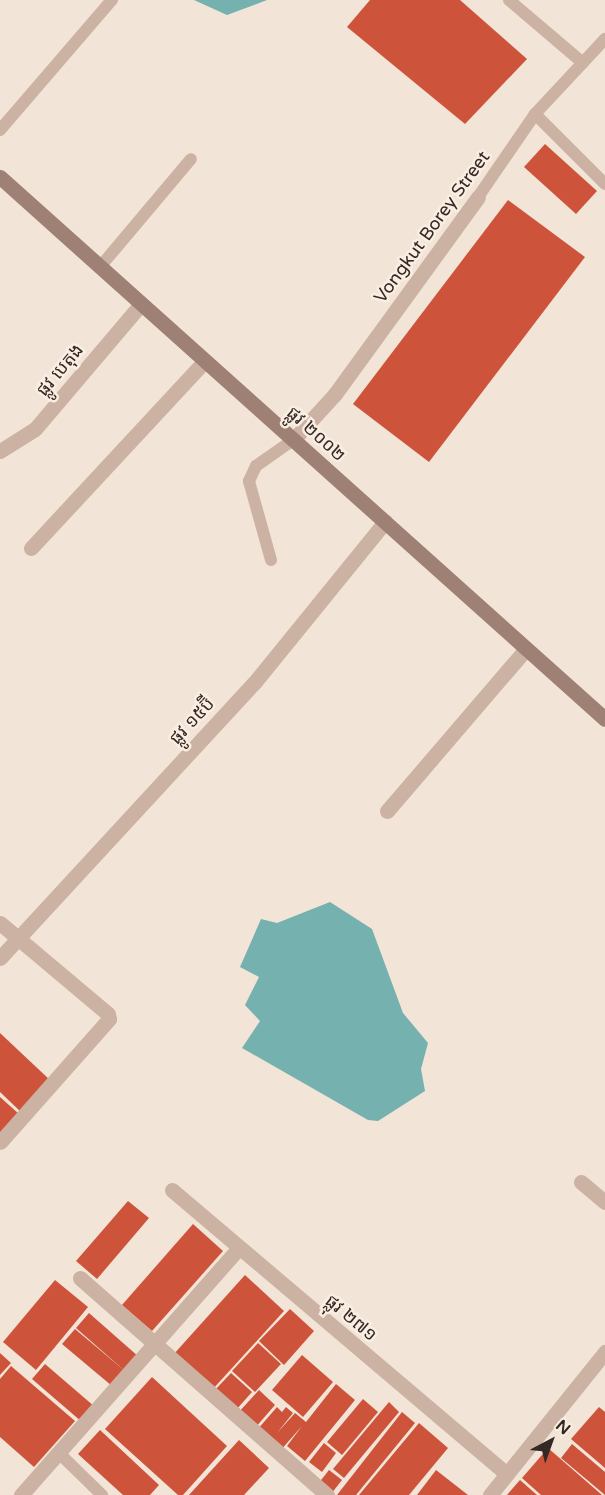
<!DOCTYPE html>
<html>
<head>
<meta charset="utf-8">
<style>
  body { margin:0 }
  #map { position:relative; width:605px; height:1495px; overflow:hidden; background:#f2e4d7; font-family:"Varela Round","Noto Sans Khmer",sans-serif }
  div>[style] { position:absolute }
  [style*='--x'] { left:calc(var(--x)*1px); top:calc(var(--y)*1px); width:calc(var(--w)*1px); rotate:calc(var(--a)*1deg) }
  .water>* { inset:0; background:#74b1af }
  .building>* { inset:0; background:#cd543a }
  .lane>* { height:12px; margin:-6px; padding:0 6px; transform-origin:6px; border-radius:6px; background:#cbb2a2 }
  .street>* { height:15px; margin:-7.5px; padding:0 7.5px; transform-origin:7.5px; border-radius:7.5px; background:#cbb2a2 }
  .secondary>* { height:15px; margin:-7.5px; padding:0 7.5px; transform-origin:7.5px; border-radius:7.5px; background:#9e8074 }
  span { translate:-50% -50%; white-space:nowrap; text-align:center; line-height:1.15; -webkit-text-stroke:5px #faeee3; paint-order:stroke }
  .street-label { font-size:18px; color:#352925 }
  .north { position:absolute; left:521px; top:1411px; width:60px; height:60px; -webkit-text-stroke:4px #faeee3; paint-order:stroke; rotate:41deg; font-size:16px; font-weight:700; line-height:24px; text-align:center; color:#352925 }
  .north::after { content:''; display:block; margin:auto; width:21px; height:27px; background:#352925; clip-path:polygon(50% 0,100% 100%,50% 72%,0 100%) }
</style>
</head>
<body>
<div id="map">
  <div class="water">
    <div style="clip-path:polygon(194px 0,267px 0,227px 15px)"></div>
    <div style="clip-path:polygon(330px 902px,372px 929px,403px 1013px,428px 1043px,421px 1069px,425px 1091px,378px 1121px,368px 1120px,242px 1048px,260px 1021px,245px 1005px,259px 977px,240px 967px,261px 919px,277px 923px)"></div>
  </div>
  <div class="building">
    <div style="clip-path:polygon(370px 0,460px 0,527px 59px,465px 124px,347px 27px)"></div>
    <div style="clip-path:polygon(545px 144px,597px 191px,576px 214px,524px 167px)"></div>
    <div style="clip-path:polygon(508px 200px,585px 257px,429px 462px,353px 404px)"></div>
    <div style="clip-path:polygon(0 1033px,51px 1081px,21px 1112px,0 1092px)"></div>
    <div style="clip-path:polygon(0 1097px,19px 1114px,0 1136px)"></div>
    <div style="clip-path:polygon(128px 1201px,149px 1218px,97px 1279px,76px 1261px)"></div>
    <div style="clip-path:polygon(193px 1224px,223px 1251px,152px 1331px,122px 1305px)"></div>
    <div style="clip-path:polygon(245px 1275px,284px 1311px,212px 1390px,173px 1355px)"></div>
    <div style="clip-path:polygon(55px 1280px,88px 1307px,36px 1370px,3px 1342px)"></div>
    <div style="clip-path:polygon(290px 1309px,314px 1331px,284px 1365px,259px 1341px)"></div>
    <div style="clip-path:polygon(89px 1313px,139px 1357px,126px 1372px,76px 1328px)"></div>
    <div style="clip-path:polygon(75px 1329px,125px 1371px,112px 1386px,62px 1344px)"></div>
    <div style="clip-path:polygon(258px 1343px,281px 1364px,255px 1392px,232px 1371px)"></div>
    <div style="clip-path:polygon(0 1353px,11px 1363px,0 1375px)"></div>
    <div style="clip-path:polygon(302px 1355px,333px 1382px,303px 1417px,272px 1390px)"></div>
    <div style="clip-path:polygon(45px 1364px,95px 1407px,82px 1422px,32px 1379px)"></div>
    <div style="clip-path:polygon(11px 1366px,75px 1421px,34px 1467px,0 1437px,0 1379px)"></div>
    <div style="clip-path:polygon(231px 1373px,252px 1392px,236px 1410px,215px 1390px)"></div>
    <div style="clip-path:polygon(152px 1377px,227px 1446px,183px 1495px,178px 1495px,105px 1429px)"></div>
    <div style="clip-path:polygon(336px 1384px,355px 1400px,305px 1461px,287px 1446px,302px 1426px,280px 1451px,257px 1430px,277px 1407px,282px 1412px,286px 1407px,293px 1413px,277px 1433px,295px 1413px,306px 1422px)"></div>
    <div style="clip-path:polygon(259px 1390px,275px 1405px,255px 1428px,238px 1413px)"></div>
    <div style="clip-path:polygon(363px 1399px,378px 1412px,342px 1455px,327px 1442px)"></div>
    <div style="clip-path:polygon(389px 1402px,399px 1412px,344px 1478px,333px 1469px)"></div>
    <div style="clip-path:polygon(599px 1407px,605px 1412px,605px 1468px,571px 1439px)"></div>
    <div style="clip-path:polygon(402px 1412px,415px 1423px,356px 1495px,337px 1495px)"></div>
    <div style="clip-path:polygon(419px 1423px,448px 1448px,409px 1495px,359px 1495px)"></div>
    <div style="clip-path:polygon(100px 1430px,159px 1485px,150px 1495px,123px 1495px,78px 1454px)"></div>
    <div style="clip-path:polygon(239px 1440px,269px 1468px,244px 1495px,189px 1495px)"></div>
    <div style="clip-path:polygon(324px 1443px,336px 1453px,322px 1472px,309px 1462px)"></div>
    <div style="clip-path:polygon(572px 1444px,605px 1472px,605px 1495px,561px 1458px)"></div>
    <div style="clip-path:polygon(548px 1448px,602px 1495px,541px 1495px,522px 1478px)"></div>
    <div style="clip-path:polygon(329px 1470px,342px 1480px,331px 1494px,318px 1484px)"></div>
    <div style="clip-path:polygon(436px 1470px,468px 1495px,417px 1495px)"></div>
    <div style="clip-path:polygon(520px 1480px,537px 1495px,507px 1495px)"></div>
  </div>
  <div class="lane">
    <div style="--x:509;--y:0;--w:97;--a:40.4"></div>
    <div style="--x:535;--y:114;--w:99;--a:45"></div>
    <div style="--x:0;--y:130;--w:172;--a:-49.3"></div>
    <div style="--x:478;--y:197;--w:101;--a:-55.5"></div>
    <div style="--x:535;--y:114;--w:103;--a:-47"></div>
    <div style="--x:100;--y:267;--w:141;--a:-49.9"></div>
    <div style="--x:271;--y:560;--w:82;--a:-105.6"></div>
    <div style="--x:249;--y:481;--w:17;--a:-65"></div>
    <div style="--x:256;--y:466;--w:45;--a:-35.1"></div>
    <div style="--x:60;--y:1454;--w:59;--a:44.3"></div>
  </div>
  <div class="street">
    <div style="--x:293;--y:440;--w:62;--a:-47.6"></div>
    <div style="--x:335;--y:394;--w:243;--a:-54"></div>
    <div style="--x:0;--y:451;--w:41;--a:-32.2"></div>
    <div style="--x:35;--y:429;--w:164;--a:-49.7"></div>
    <div style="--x:31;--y:548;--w:255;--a:-47.1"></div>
    <div style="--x:387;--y:811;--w:213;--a:-49.4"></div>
    <div style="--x:0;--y:923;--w:141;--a:40.1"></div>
    <div style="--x:108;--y:1014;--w:5;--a:79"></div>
    <div style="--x:109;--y:1019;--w:164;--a:131.5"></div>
    <div style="--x:0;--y:958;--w:374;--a:-47.3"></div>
    <div style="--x:254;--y:683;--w:208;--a:-50.9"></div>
    <div style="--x:581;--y:1182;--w:31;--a:40"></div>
    <div style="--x:172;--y:1190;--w:439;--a:40.3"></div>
    <div style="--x:80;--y:1278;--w:329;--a:41.3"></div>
    <div style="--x:21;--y:1495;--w:328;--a:-48.6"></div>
    <div style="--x:490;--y:1495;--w:184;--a:-51.2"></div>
  </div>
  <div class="secondary">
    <div style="--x:0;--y:177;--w:812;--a:41.86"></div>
  </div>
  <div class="street-label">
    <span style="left:432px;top:227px;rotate:-54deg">Vongkut Borey Street</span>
    <span style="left:60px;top:370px;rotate:-50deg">ផ្លូវ បេតុង</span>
    <span style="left:316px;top:434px;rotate:42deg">ផ្លូវ ២០០២</span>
    <span style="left:192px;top:721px;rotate:-47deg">ផ្លូវ ១៥ប៊ី</span>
    <span style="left:351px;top:1318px;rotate:40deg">ផ្លុវ ២៧១</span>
  </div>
  <div class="north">N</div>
</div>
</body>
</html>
